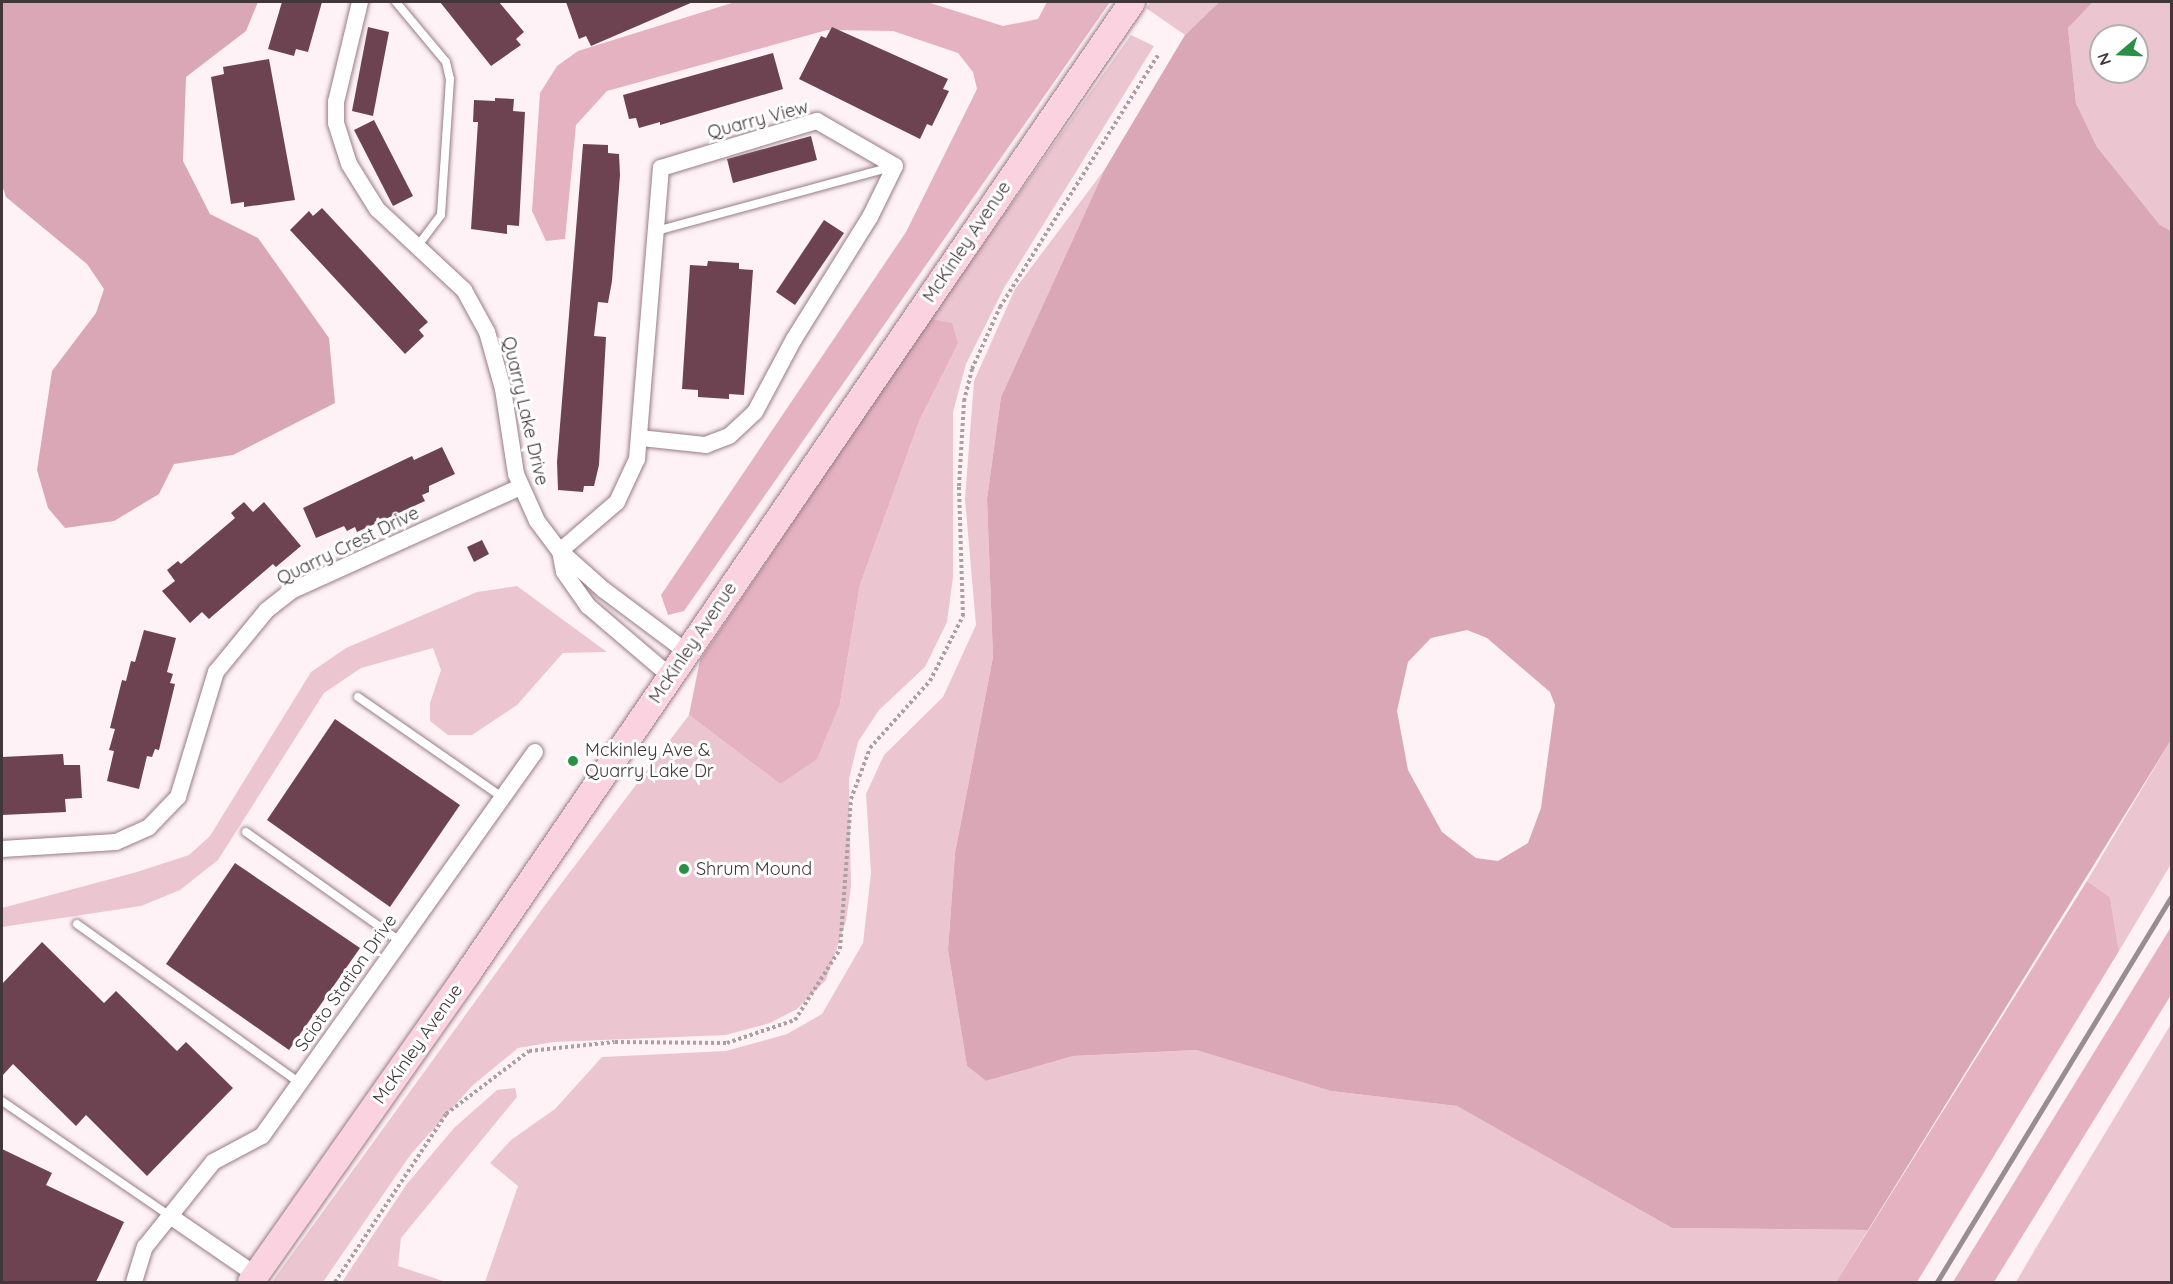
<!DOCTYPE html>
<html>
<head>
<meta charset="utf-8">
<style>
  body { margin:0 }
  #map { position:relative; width:2173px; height:1284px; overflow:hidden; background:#fef2f6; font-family:Quicksand,sans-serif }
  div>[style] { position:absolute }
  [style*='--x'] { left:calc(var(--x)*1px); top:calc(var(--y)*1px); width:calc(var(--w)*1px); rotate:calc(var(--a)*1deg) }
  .green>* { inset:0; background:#ebc6d1 }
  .forest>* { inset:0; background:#e5b2c2 }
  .water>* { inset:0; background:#d9a7b6 }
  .building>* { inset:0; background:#6e4351 }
  .path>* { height:4px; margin-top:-2px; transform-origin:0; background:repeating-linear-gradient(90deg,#ab9fa3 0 3px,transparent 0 6px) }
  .roads { filter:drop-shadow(0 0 2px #977d85) drop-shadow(0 0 2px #977d85) }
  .lane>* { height:8px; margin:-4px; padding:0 4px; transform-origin:4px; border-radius:4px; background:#fff }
  .street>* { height:16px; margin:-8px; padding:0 8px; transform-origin:8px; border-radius:8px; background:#fff }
  .primary>* { height:26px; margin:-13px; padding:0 13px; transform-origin:13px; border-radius:13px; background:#fbd2df }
  .rail>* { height:4.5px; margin:-2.25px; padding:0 2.25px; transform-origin:2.25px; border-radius:2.25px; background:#998d91 }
  .dots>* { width:16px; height:16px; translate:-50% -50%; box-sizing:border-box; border:3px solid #fff; border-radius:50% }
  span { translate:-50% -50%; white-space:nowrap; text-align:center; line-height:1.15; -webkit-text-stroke:6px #fff; paint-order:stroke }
  .street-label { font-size:18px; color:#413639 }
  .poi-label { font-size:18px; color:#413639 }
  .left { translate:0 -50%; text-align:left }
  .frame { position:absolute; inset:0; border:3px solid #413639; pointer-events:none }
  .north { position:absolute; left:2089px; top:24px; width:60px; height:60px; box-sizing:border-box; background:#fff; border:2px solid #b3afb0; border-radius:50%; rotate:251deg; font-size:16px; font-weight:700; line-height:24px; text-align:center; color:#413639 }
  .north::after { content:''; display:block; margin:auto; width:21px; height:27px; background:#2a9046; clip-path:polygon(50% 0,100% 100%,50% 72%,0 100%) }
</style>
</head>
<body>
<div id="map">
  <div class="green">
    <div style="clip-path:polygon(1151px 2px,1219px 2px,1185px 35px,1146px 8px)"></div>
    <div style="clip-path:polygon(evenodd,2093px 2px,2171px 2px,2171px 231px,2160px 225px,2097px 147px,2076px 103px,2068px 28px,2093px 2px,2101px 36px,2137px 36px,2137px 72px,2101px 72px,2101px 36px)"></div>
    <div style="clip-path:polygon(1131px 35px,1154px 46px,1004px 288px,966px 364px,953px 412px,953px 577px,947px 622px,925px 667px,879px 710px,858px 742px,849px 779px,851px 887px,846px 921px,826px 980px,797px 1009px,770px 1023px,726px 1035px,554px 1042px,518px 1048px,472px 1086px,411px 1154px,323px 1282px,272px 1282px,548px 901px,689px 715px,780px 784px,840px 703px,860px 585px,920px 419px,958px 344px,930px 319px)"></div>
    <div style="clip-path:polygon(1105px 169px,1001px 397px,987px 499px,993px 657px,955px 853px,948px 950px,967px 1066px,986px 1081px,1073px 1056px,1196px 1050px,1331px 1091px,1457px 1106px,1672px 1228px,1868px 1230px,1836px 1282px,485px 1282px,518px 1186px,490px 1163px,511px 1140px,555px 1109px,602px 1057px,726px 1051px,787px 1034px,822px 1014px,863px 943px,871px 873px,866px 794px,884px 755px,943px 697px,976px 625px,965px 499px,974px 381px,1015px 289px)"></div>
    <div style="clip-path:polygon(517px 586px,607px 652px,563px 653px,517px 705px,472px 735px,448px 735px,430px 721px,430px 703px,441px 670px,433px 648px,361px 668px,324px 693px,218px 860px,180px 890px,141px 906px,2px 927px,2px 908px,137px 872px,189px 855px,210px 836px,311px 672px,346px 648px,477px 592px)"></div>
    <div style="clip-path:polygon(2171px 740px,2171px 864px,2119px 951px,2110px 897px,2087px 881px)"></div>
    <div style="clip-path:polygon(2171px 1024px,2171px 1282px,2016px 1282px,2037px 1246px)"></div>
    <div style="clip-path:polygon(515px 1088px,517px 1097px,401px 1238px,398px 1266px,446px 1282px,342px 1282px,406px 1185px,454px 1128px,497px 1090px)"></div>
  </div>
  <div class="forest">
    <div style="clip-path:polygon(735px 2px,927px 2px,1003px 26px,1038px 19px,1047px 2px,1110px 2px,684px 611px,668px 615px,661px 595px,906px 232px,977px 89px,973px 72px,958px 53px,893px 31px,827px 30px,607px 91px,576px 125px,565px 239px,546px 241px,532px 211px,540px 93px,557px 66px,578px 51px)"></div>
    <div style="clip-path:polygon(930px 319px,952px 323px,958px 344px,920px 419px,860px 585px,840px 703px,817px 759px,780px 784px,689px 715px,700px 660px)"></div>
    <div style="clip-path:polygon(2087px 881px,2110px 897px,2119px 951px,1917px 1282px,1836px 1282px)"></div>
    <div style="clip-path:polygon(2171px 927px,2171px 995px,1994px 1282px,1953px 1282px)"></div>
  </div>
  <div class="water">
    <div style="clip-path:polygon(2px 2px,258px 2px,246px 31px,186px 77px,183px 161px,210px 214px,258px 238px,329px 338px,335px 403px,233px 455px,174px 464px,159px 494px,114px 521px,65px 528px,48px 508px,37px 470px,52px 371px,96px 313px,104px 289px,87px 264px,6px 197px,2px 185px)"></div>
    <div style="clip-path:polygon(evenodd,1219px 2px,2093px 2px,2068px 28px,2076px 103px,2097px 147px,2160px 225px,2171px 231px,2171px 740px,1868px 1230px,1672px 1228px,1457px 1106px,1331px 1091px,1196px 1050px,1073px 1056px,986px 1081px,967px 1066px,948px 950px,955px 853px,993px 657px,987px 499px,1001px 397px,1105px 169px,1185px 35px,1219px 2px,1467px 630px,1487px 638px,1550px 692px,1555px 705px,1541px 808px,1528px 843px,1498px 861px,1476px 858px,1442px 832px,1408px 770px,1397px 711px,1408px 662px,1431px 638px,1467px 630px)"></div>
  </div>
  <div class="building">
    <div style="clip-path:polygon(282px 2px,322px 2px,308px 52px,296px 49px,294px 56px,268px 49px)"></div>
    <div style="clip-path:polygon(440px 2px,499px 2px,524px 32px,516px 39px,521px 45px,491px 66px)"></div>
    <div style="clip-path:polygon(566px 2px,693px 2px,591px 46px,586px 36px,579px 39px)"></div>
    <div style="clip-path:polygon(368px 27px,389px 32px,373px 116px,352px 111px)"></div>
    <div style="clip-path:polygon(832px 27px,948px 79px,943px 89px,949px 91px,932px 126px,927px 124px,920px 139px,799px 79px,821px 36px,826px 38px)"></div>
    <div style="clip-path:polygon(773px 53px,783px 89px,660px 125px,660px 122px,639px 128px,636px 118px,629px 119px,623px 95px)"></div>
    <div style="clip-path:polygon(269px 59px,295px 200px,244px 207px,244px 202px,231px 204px,211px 77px,224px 74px,223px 67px)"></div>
    <div style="clip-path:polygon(495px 98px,514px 99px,513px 111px,525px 112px,519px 226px,507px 225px,507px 234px,471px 229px,478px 122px,473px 122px,474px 100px,495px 101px)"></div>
    <div style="clip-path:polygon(374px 120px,413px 196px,393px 206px,354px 130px)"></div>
    <div style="clip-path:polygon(811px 136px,817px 160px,733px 183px,727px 159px)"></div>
    <div style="clip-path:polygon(583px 144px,608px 145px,608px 153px,619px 154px,620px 175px,612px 281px,608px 303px,598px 302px,594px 336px,606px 337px,599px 465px,594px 486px,584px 486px,583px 492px,558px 490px,557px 462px)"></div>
    <div style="clip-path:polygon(322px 208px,428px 322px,419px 330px,424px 336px,405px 354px,290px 230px,309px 211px,313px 216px)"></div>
    <div style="clip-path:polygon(824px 220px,844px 233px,795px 305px,776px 292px)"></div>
    <div style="clip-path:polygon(708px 261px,739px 263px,739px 269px,753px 270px,744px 395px,729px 394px,729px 399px,698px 397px,698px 390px,682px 389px,690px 265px,707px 266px)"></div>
    <div style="clip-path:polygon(442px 447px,455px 474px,429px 486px,429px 492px,422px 495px,425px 501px,357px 532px,355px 527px,347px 531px,344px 526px,316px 538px,303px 508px,412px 456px,414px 460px)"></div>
    <div style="clip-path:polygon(244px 502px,253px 512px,264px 502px,301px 546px,276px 567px,273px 564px,209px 619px,202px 612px,190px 623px,162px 591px,175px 581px,167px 570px,178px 561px,181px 564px,235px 518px,231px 513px)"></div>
    <div style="clip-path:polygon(482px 540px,489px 554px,474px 562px,467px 547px)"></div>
    <div style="clip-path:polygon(144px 630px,176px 638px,167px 672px,173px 674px,170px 683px,175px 684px,159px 750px,155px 749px,152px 757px,147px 756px,139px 789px,107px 781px,114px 751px,109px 750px,115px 729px,110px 728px,122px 680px,126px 681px,131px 661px,135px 662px)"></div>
    <div style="clip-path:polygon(335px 719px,460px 805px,390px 907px,267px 820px)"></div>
    <div style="clip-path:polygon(63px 754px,64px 765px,80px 765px,82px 798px,65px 799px,66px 812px,2px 815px,2px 757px)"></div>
    <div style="clip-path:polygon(235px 863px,360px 948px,289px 1050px,166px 964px)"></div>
    <div style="clip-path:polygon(42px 942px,104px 1003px,116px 991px,177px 1051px,186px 1042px,233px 1088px,147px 1176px,86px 1115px,76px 1126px,13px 1064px,2px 1076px,2px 984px)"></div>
    <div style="clip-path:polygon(2px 1149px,52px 1173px,46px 1185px,124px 1222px,96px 1282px,2px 1282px)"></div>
  </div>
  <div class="path">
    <div style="--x:335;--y:1282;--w:201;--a:-56.5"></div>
    <div style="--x:446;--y:1114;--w:104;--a:-37.2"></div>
    <div style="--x:529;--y:1051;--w:86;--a:-6"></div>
    <div style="--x:615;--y:1042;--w:112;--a:0.5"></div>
    <div style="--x:727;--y:1043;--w:72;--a:-18.7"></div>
    <div style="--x:795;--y:1020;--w:84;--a:-57.6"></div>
    <div style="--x:840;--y:949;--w:150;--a:-85.8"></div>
    <div style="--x:851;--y:799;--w:54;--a:-69.6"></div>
    <div style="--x:870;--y:748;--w:90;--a:-48.2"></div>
    <div style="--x:930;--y:681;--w:73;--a:-63.1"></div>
    <div style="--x:963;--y:616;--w:130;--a:-91.8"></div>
    <div style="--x:959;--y:486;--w:85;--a:-86.6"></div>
    <div style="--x:964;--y:401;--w:33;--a:-76"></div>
    <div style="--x:972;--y:369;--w:68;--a:-65.7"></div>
    <div style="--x:1000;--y:307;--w:297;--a:-57.9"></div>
  </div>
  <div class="roads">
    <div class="lane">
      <div style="--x:396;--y:2;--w:78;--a:50.2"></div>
      <div style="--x:446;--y:62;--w:17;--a:77"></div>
      <div style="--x:450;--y:79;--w:136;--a:93.8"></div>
      <div style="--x:441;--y:215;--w:40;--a:127"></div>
      <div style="--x:656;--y:231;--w:245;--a:-15.2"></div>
      <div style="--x:358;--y:697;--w:175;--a:34.8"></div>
      <div style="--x:246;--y:832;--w:189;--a:35.3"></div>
      <div style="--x:77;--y:924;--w:274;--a:35.5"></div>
      <div style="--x:2;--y:1101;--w:204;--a:34.4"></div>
    </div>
    <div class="street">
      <div style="--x:360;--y:2;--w:103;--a:103.5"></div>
      <div style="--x:336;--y:102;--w:21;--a:90"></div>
      <div style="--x:336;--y:123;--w:43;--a:72.4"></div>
      <div style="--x:349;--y:164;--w:53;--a:58.1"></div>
      <div style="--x:377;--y:209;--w:119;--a:43"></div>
      <div style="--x:464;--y:290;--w:48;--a:61.3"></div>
      <div style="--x:487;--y:332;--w:59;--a:74.3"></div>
      <div style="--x:503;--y:389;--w:86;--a:81.3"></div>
      <div style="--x:516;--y:474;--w:51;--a:65.9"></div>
      <div style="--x:537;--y:521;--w:38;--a:53"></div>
      <div style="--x:560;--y:551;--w:59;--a:41.6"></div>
      <div style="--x:604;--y:590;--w:104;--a:36.8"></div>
      <div style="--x:560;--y:551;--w:75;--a:-40.7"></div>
      <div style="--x:617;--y:502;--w:47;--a:-65.1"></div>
      <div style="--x:637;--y:459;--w:292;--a:-85.3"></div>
      <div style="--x:661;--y:168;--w:163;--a:-16.8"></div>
      <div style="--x:817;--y:121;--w:90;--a:30"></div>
      <div style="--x:895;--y:166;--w:57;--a:116.1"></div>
      <div style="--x:870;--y:217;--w:144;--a:121.9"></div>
      <div style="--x:794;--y:339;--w:83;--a:118.1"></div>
      <div style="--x:755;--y:412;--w:35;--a:137"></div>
      <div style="--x:729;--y:436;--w:25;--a:159"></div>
      <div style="--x:706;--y:445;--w:66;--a:-173.9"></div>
      <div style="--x:560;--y:551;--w:21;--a:79"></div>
      <div style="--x:564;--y:572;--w:42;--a:54.8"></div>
      <div style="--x:588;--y:606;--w:109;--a:40.5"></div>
      <div style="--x:2;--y:849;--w:114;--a:-3.5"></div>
      <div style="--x:116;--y:842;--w:36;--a:-24"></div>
      <div style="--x:149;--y:827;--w:42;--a:-46"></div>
      <div style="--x:178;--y:797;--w:131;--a:-73.1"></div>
      <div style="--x:216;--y:672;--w:80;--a:-50.6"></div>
      <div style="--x:267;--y:610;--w:31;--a:-38"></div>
      <div style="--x:291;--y:591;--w:252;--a:-24.4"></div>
      <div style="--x:170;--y:1216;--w:104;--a:34.5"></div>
      <div style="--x:134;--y:1282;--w:37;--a:-73"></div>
      <div style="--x:145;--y:1247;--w:109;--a:-51.3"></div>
      <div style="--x:213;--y:1162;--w:55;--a:-28"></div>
      <div style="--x:262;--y:1136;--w:471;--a:-54.6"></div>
    </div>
    <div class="primary">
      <div style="--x:251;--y:1282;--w:378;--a:-54.9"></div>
      <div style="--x:468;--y:973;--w:1176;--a:-55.63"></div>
    </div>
  </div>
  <div class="rail">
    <div style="--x:1937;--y:1282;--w:453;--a:-58.7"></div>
  </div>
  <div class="dots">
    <div style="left:573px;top:761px;background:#2a9046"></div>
    <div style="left:684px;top:869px;background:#2a9046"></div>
  </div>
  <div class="street-label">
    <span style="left:758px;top:120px;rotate:-15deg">Quarry View</span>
    <span style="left:967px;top:242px;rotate:-56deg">McKinley Avenue</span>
    <span style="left:525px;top:411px;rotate:77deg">Quarry Lake Drive</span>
    <span style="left:348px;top:546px;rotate:-26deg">Quarry Crest Drive</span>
    <span style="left:693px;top:643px;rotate:-56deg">McKinley Avenue</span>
    <span style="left:346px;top:983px;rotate:-55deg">Scioto Station Drive</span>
    <span style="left:418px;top:1044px;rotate:-55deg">McKinley Avenue</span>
  </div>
  <div class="poi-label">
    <span class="left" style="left:585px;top:761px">Mckinley Ave &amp;<br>Quarry Lake Dr</span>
    <span class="left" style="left:696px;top:869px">Shrum Mound</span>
  </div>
  <div class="frame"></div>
  <div class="north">N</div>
</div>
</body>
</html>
